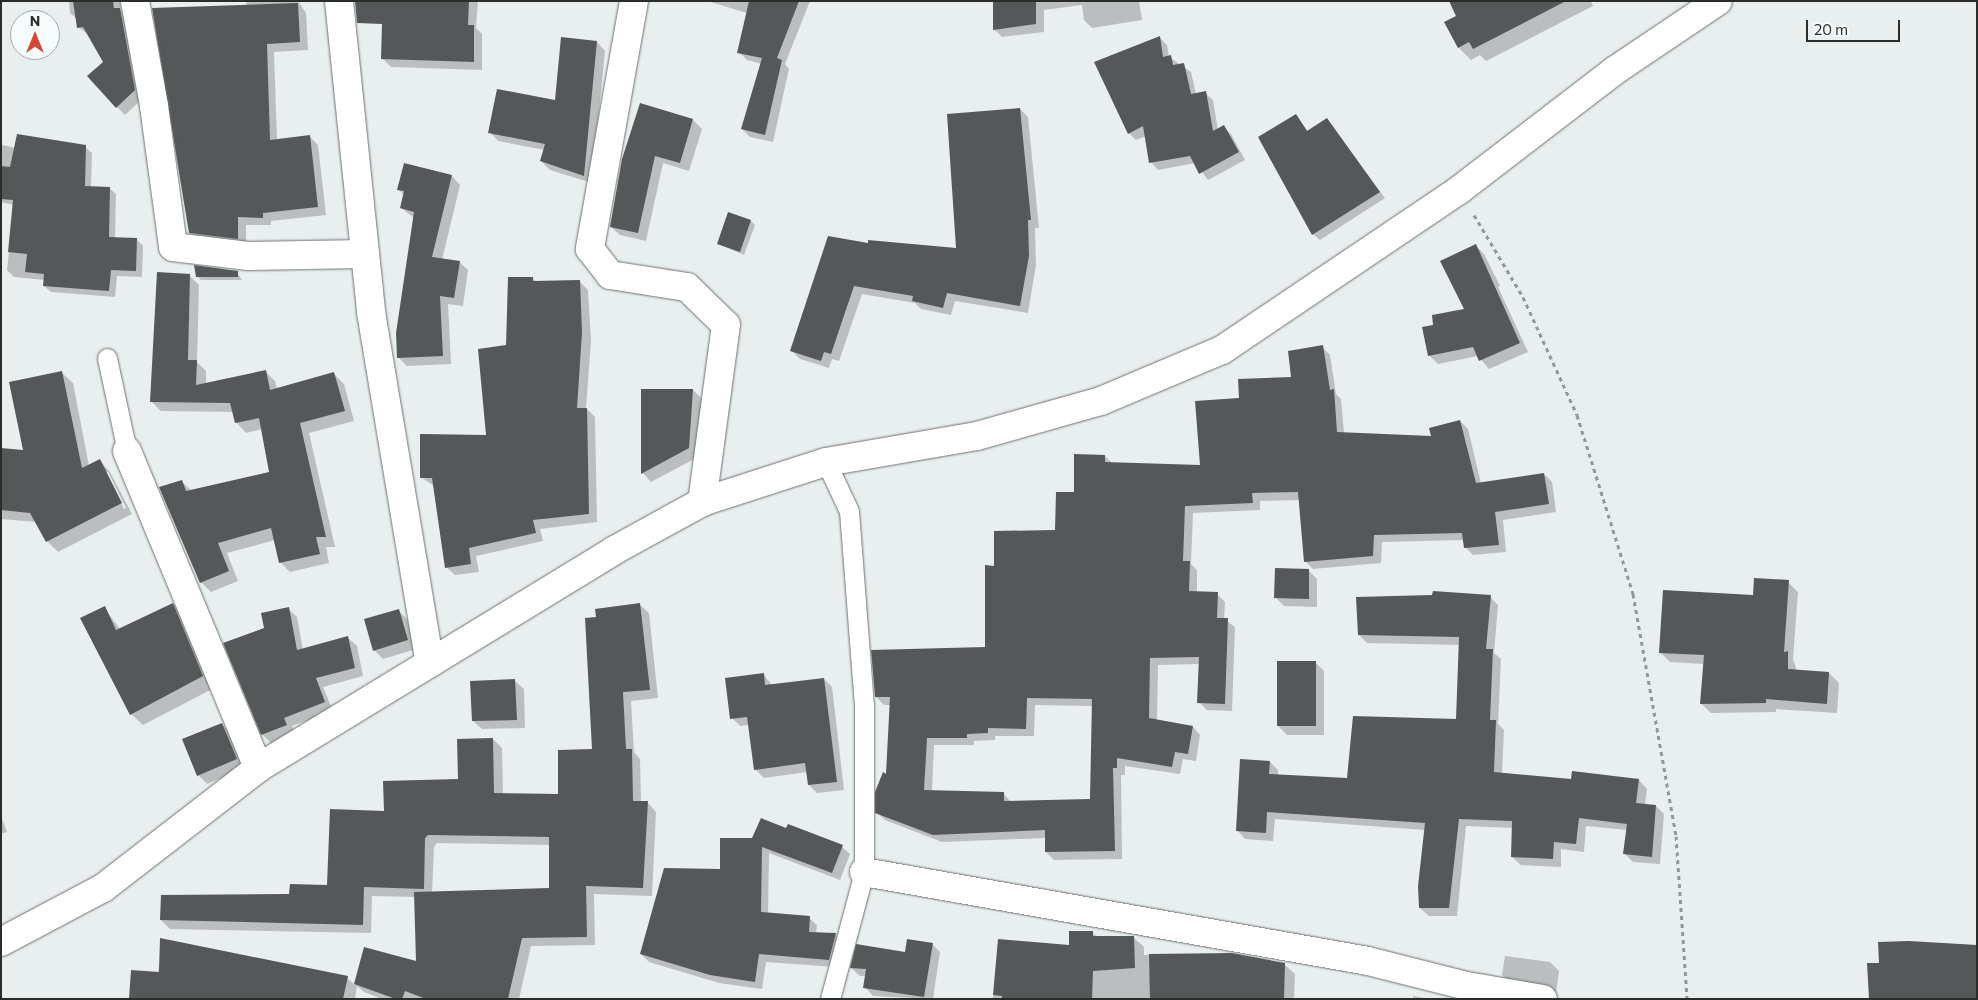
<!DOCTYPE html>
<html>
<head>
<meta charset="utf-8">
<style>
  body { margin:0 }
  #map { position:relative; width:1978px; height:1000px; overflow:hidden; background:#e9eeef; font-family:Commissioner,sans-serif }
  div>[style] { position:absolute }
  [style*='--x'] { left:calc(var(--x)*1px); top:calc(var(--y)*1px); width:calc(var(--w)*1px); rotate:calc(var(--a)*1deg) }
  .shadow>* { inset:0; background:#0003 }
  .building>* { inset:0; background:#545859 }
  .path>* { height:3px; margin-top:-1.5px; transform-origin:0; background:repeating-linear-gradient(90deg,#939798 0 4px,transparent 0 8px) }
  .roads { filter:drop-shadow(0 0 1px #6d7172) drop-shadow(0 0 1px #6d7172) }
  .lane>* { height:19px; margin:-9.5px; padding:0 9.5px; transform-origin:9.5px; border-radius:9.5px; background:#fff }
  .street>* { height:28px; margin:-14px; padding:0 14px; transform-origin:14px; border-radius:14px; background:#fff }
  .secondary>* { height:28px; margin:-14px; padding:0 14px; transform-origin:14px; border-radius:14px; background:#fff }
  span { translate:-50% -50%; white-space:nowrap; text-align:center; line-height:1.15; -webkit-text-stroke:5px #f6fcfc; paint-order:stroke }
  .frame { position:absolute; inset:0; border:2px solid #2b2d2d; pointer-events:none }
  .north { position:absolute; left:10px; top:10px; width:50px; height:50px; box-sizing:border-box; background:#f6fcfc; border:1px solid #a5a9a9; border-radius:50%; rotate:0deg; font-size:14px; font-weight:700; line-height:20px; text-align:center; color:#2b2d2d }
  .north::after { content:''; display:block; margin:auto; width:18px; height:22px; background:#d44833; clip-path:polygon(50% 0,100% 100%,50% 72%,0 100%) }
  .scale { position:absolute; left:1806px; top:20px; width:94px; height:22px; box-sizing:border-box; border:2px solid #2b2d2d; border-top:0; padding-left:6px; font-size:15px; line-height:18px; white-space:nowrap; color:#2b2d2d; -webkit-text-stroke:4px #f6fcfc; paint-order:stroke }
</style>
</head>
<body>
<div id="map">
  <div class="shadow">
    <div style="clip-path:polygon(69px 1px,120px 1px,121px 11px,128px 18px,143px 98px,125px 115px,117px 107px,104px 62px,89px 35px,78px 27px,77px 19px,70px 13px)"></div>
    <div style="clip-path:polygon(247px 1px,298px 1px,306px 13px,308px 50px,274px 52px,277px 140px,310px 137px,318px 145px,326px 215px,271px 221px,271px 225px,246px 225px,246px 247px,198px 241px,190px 233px)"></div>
    <div style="clip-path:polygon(400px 1px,478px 1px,476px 28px,482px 34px,482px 70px,391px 67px,382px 58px)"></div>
    <div style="clip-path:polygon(810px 1px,785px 64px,789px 69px,773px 142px,750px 137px,742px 129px,762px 64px,747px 60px,739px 52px,747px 13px,707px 1px)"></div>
    <div style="clip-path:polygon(994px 1px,1139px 1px,1142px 20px,1092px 28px,1084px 20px,1082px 5px,1044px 10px,1044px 32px,1002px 37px,994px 29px)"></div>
    <div style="clip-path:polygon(1462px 1px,1591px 1px,1593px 6px,1486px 61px,1480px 55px,1471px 60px,1459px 48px,1446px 23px,1458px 16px)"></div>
    <div style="clip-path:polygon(1160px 38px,1167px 45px,1169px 57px,1191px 72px,1196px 94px,1205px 93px,1213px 100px,1218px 130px,1224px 127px,1231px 134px,1245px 160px,1208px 180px,1195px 163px,1158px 170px,1151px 162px,1146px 136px,1136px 140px,1129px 133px)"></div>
    <div style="clip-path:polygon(597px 42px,605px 51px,592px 183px,550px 170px,541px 161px,545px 150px,498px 141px,490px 132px,556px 102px)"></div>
    <div style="clip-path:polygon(641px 104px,693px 120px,702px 129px,689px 171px,663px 163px,646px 241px,620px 235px,611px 227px)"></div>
    <div style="clip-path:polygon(1020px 109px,1028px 117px,1039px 228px,1035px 228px,1036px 265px,1028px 313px,955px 301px,951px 315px,921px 309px,915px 303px,862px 294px,839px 361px,832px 359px,829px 368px,800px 359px,791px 350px,869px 245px,958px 249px)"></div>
    <div style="clip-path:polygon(1296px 116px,1308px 131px,1326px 119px,1385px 198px,1320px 240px,1313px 234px)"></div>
    <div style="clip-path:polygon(2px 145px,16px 148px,85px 147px,92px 153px,91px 187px,109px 188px,116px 194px,115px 238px,136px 239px,143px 246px,142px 277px,117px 276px,115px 297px,51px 292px,44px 286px,45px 280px,14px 277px,7px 270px,14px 205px,1px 202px)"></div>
    <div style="clip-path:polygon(452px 176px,460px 185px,442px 260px,459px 262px,468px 270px,463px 306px,448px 304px,451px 364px,407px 366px,398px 357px,414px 218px,401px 208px,404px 195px,398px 189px)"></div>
    <div style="clip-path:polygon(751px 221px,755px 225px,744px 255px,719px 244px)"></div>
    <div style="clip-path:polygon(1475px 245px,1484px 254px,1500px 286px,1498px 287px,1528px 352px,1489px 369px,1478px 356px,1438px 364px,1429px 355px,1435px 326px,1466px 310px)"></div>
    <div style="clip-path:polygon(237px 272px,242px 280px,201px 280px,197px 276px)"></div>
    <div style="clip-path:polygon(189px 275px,199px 285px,197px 362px,206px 371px,206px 384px,265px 371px,275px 381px,277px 389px,334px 374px,344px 384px,354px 421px,309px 433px,335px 547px,326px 547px,329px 563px,290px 572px,280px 562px,275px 540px,227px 553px,238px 581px,211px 592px,201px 582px,181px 481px,192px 491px,271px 473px,262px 429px,246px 433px,236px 422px,234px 412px,161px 411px,151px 401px)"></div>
    <div style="clip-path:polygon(532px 278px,537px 282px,580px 282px,588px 290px,591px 341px,586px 408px,595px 417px,597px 522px,540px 529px,543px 541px,476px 556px,479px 572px,455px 575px,446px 567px,434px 486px,421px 477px,488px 437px)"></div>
    <div style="clip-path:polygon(evenodd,1322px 347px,1330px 355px,1336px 394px,1341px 399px,1344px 433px,1433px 437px,1460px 421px,1468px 429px,1481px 483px,1544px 474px,1552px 482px,1556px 512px,1503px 520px,1506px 552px,1473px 555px,1465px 547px,1464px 540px,1382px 542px,1381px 563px,1313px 569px,1305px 561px,1300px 500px,1260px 501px,1260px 510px,1193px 513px,1191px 564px,1197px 570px,1197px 593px,1217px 594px,1225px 602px,1224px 619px,1235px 627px,1232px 711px,1207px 710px,1199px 702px,1200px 664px,1158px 665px,1157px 721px,1193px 727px,1200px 735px,1196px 761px,1183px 759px,1180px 774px,1125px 766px,1125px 775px,1121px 775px,1122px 859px,1054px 860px,1046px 852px,1046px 838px,942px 842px,885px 820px,876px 812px,888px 776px,891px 705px,884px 705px,876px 697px,986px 648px,995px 567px,1056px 531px,1075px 494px,1105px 456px,1113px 464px,1202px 466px,1240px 399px,1293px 379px,1322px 347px,1035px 705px,1093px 706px,1091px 800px,1011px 802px,1003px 793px,932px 792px,934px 745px,974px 745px,974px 741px,995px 740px,995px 736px,1034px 736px,1035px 705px)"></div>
    <div style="clip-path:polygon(evenodd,62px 373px,73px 383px,89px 466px,100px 461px,110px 472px,132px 514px,58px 552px,47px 541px,37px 522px,1px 519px,1px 449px,32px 452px,62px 373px,105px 472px,108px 472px,126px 508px,124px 509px,105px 472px)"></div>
    <div style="clip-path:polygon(642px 390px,693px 390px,702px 399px,698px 457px,651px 482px,643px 473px)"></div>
    <div style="clip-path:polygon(1308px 570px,1317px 579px,1317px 607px,1284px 606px,1275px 597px)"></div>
    <div style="clip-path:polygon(1788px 582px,1798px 592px,1793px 659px,1797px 671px,1829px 673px,1839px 683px,1837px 713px,1776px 709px,1776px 712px,1711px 713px,1701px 703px,1704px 664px,1670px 662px,1660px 652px,1754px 597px)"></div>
    <div style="clip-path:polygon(1490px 597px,1498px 605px,1494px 653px,1501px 659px,1498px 724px,1504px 730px,1502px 774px,1572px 781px,1639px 780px,1647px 789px,1645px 805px,1656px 806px,1664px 814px,1660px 864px,1633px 862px,1624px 853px,1627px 830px,1586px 826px,1584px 852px,1561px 849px,1561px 867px,1521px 865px,1512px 857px,1513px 828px,1466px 826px,1457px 916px,1429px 916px,1420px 908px,1425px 830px,1275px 819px,1273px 841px,1245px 839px,1237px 830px,1270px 762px,1278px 770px,1278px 776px,1349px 779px,1458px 720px,1460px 645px,1367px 643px,1359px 635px)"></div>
    <div style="clip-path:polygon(173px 604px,184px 616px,214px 688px,143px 725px,131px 714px,104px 608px,120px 629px)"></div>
    <div style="clip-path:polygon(evenodd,640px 605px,649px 613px,658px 698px,631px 701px,634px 752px,640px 759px,641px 802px,648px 803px,656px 812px,652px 896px,594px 894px,595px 945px,531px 946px,519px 999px,382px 999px,364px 992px,357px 986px,355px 999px,154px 999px,163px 940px,347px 978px,355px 985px,365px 948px,417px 962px,415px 897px,372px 896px,371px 933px,170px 929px,161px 920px,328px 886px,386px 813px,460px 780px,493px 739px,502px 748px,503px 794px,560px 795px,593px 750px,597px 619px,640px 605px,437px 843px,550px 845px,550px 889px,432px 893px,434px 847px,437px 843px)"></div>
    <div style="clip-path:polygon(288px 609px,297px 617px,303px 650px,348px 638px,357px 646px,363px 676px,323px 687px,333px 711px,292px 726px,295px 734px,271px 743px,262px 734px,266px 629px)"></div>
    <div style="clip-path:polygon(398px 610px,407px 619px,416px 649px,383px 659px,374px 650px)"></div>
    <div style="clip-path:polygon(1315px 662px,1324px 671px,1324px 735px,1287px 735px,1278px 726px)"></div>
    <div style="clip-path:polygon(763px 674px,772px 685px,824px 679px,832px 687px,844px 790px,817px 793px,809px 785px,807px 772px,764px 778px,756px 770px,750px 725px,740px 726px,732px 718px)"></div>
    <div style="clip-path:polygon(515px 681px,524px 689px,525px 728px,482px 729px,473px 721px)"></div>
    <div style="clip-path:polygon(222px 724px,231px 733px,245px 768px,207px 784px,198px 775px)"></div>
    <div style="clip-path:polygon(1px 816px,7px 832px,1px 834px)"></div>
    <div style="clip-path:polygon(787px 830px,842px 847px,850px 854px,840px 880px,769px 853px,768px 914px,809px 918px,817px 925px,816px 933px,835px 934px,843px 942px,836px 967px,766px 962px,762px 989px,719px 983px,649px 962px,641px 954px,753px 839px)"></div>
    <div style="clip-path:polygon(1093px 933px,1097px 937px,1133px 937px,1144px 947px,1144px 955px,1232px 954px,1284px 964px,1295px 974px,1294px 999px,993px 999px,999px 940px,1070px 946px)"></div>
    <div style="clip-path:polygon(932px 944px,940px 952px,933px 999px,873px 996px,865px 987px,866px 976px,860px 976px,851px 968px)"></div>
    <div style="clip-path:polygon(1505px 956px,1550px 962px,1559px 971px,1556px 993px,1511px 984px,1502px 975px)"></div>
    <div style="clip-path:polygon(1413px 996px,1431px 999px,1413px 999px)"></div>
  </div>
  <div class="building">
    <div style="clip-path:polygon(73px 1px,113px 1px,114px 8px,120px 8px,135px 90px,116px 108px,87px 76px,103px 62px,83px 27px,77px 28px)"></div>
    <div style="clip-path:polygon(355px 1px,469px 1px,468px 25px,474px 25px,474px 62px,381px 59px,382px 24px,357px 23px)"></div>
    <div style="clip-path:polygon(749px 1px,799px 1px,777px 58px,782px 60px,765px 135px,741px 129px,762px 58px,737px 53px)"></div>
    <div style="clip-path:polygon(993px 1px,1036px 1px,1036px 24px,993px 30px)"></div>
    <div style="clip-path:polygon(1449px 1px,1566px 1px,1473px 49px,1469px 42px,1458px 48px,1444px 22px,1456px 16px)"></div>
    <div style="clip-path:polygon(298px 3px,300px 42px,267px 44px,270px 140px,310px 135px,318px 207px,263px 213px,263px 218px,238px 217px,238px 239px,189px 233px,152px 8px)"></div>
    <div style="clip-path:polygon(1160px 36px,1163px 57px,1171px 55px,1173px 65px,1184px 63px,1191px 94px,1206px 91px,1213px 131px,1224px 125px,1239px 152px,1199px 174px,1190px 156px,1149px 163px,1143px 126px,1128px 134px,1094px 62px)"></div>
    <div style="clip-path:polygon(561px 37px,597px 41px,584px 176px,540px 161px,545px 144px,488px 133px,497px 89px,555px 100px)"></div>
    <div style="clip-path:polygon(640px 103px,693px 119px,680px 163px,655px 156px,638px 233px,610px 227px,622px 159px)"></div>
    <div style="clip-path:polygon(1020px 108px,1031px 220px,1028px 220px,1029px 256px,1020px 306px,947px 293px,943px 308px,912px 301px,913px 296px,854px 286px,831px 354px,824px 352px,821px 361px,790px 351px,828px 236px,868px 243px,868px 240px,956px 248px,947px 114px)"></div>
    <div style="clip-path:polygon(1296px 114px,1307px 131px,1327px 118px,1380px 192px,1312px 235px,1258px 137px)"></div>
    <div style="clip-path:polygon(17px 134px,86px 145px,85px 186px,110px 187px,109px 237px,137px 238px,136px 271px,111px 270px,109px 291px,43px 286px,44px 274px,25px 272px,27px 254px,8px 252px,13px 200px,1px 199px,1px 166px,10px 167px)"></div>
    <div style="clip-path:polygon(404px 163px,452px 175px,432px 257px,460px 261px,454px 298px,440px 296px,443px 356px,397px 358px,396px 333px,414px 212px,400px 208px,404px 191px,397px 190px)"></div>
    <div style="clip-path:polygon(728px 212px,751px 220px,740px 252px,717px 244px)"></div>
    <div style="clip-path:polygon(1476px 244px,1520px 343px,1479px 361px,1473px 347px,1428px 356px,1422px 327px,1433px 325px,1432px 315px,1464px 309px,1440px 261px)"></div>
    <div style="clip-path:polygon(194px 265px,238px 271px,238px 277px,196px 277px)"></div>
    <div style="clip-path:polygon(157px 272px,190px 274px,188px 360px,197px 360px,196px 385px,266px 370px,270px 390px,334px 372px,345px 411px,300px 423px,326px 537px,316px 537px,320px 554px,279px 563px,271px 528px,218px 543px,229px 571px,200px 583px,159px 487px,182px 480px,186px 491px,269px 472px,259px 418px,235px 423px,230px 403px,150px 402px)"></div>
    <div style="clip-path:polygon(508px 277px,533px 277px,533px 281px,580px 280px,582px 332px,577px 408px,587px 408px,589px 514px,533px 520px,536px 533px,469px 548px,471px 564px,445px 568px,432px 478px,420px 478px,420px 434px,486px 435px,478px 349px,506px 345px)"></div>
    <div style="clip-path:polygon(evenodd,1323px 345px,1330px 390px,1334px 389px,1337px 432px,1431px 436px,1429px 428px,1460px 420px,1476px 483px,1544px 473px,1549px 504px,1495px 512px,1499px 545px,1464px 548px,1462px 533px,1374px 535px,1373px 556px,1304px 562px,1298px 492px,1252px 493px,1253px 503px,1185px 506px,1183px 561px,1190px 561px,1189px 591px,1218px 592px,1217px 618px,1228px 618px,1225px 704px,1197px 703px,1199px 657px,1150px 658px,1149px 718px,1193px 726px,1188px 754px,1175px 752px,1172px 767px,1117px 758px,1117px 768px,1113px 768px,1115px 851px,1045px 852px,1045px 830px,933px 835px,875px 813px,875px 792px,883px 772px,886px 774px,890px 697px,875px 697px,871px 650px,985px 647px,985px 565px,994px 566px,994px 531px,1055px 530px,1056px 492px,1074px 492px,1074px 454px,1105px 455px,1105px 462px,1200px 465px,1195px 401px,1239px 398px,1238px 379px,1291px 377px,1288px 351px,1323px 345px,1027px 698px,1092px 699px,1090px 799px,1004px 801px,1004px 792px,924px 790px,927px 738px,967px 738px,967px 734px,988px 733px,988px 728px,1026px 729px,1027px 698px)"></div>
    <div style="clip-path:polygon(62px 371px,82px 468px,100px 459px,122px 503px,46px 542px,30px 513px,1px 510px,1px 448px,23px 450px,9px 382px)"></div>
    <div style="clip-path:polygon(641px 389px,693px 389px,689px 448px,641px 474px)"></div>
    <div style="clip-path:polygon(1275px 568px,1309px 569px,1309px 599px,1274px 598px)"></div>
    <div style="clip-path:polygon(1754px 578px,1789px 580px,1784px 652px,1788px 651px,1788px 669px,1829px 672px,1827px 704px,1766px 699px,1766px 703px,1700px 704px,1704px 655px,1659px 653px,1663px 590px,1753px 595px)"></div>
    <div style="clip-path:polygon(1433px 591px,1491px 595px,1486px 649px,1493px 649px,1490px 720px,1496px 720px,1494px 772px,1571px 779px,1572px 771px,1639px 779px,1636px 803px,1656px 805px,1652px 857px,1623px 854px,1627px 824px,1579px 818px,1576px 844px,1554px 842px,1553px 859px,1511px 857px,1512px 821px,1459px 819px,1449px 908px,1419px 908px,1418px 886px,1425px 823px,1267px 812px,1266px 833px,1236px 831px,1240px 759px,1270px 761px,1269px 774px,1347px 778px,1353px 716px,1456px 719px,1459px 637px,1358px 635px,1356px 597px,1432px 595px)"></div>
    <div style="clip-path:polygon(173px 603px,203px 676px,130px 715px,80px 618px,105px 606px,116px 630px)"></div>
    <div style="clip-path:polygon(640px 603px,650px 690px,623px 692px,626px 749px,632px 749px,633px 801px,648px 801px,643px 888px,586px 886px,587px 937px,522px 938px,508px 999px,426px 999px,405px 991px,402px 999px,396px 999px,354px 984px,364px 947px,416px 961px,414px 892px,549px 888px,549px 837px,428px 835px,425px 838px,424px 889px,364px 887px,363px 925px,160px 920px,161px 895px,289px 894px,290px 884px,327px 885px,330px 809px,384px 811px,383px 781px,458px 779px,457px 739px,493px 738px,494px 793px,558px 794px,558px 750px,592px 749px,585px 618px,596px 617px,595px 609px)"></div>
    <div style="clip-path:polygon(289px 607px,297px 650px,348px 636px,355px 668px,316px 678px,325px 702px,284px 718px,287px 725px,261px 735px,223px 643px,264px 628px,261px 613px)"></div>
    <div style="clip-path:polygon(399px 609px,408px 640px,373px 651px,364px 619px)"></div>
    <div style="clip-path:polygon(1277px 661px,1316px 661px,1316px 726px,1277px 726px)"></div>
    <div style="clip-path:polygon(764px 673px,765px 685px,824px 678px,837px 782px,808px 785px,805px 763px,754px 770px,747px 717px,730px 719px,725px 678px)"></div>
    <div style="clip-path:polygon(515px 679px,517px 720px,472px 721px,470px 681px)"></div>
    <div style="clip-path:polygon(222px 723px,237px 759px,197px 776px,182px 739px)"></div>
    <div style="clip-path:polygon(761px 818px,786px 828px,788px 824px,843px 845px,832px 873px,762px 847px,761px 912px,810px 916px,809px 932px,836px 933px,829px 960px,759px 954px,755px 982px,710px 975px,640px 954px,664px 868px,720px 869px,720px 838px,752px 838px)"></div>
    <div style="clip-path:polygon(1069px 931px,1093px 931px,1093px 936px,1134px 936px,1135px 968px,1093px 971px,1092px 999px,1002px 999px,1002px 996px,993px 995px,998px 939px,1069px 945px)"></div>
    <div style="clip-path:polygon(160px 938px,348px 976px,343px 999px,129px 999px,131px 970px,159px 972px)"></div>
    <div style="clip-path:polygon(907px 939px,933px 943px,924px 997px,863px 988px,866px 969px,850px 968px,856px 944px,905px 952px)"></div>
    <div style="clip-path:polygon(1909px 941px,1977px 945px,1977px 999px,1869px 999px,1867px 963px,1879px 963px,1878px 942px)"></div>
    <div style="clip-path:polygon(1232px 953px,1285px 963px,1284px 999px,1150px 999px,1149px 954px)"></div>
  </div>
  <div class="path">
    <div style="--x:1474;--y:215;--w:96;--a:59.1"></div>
    <div style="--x:1523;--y:297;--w:130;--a:65.4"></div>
    <div style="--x:1577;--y:415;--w:188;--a:72.6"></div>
    <div style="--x:1633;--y:594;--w:246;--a:79.9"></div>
    <div style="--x:1676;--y:836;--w:163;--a:86.1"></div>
  </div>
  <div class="roads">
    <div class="lane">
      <div style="--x:107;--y:358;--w:95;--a:77.9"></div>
      <div style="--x:826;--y:462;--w:54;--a:64.9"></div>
      <div style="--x:849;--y:511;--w:195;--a:85.6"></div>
      <div style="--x:864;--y:705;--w:167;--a:90"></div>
      <div style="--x:864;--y:872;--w:131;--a:105"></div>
    </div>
    <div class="street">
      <div style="--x:135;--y:1;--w:107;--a:79.7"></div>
      <div style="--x:154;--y:106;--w:142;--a:82.3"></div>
      <div style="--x:173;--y:247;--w:76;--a:6.8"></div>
      <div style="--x:248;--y:256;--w:117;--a:-1"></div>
      <div style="--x:339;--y:1;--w:313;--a:84.1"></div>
      <div style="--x:371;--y:312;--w:356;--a:80.5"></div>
      <div style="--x:634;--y:1;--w:252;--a:100.1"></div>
      <div style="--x:590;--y:249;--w:33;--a:52"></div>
      <div style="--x:610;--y:275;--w:78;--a:8.9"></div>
      <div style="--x:687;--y:287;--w:54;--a:44.3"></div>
      <div style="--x:726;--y:325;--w:179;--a:97.7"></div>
      <div style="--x:127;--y:451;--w:343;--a:67.5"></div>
      <div style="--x:864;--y:872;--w:512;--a:10.01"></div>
      <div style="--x:1368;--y:961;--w:102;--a:14.2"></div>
      <div style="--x:1467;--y:986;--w:77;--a:9.7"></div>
    </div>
    <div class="secondary">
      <div style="--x:1;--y:942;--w:115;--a:-27.9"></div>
      <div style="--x:103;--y:888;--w:196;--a:-37.7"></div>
      <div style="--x:258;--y:768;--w:416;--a:-31.4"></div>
      <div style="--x:613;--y:551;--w:102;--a:-28.8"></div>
      <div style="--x:702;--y:502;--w:130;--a:-17.9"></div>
      <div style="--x:826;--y:462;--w:153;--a:-9.8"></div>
      <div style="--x:977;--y:436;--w:129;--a:-15.8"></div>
      <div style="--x:1101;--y:401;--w:131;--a:-22.9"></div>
      <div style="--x:1222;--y:350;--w:286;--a:-34"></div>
      <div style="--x:1459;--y:190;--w:195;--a:-37.5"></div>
      <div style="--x:1614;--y:71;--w:125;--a:-33.9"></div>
    </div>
  </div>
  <div class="frame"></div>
  <div class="north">N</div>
  <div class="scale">20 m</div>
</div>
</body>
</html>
